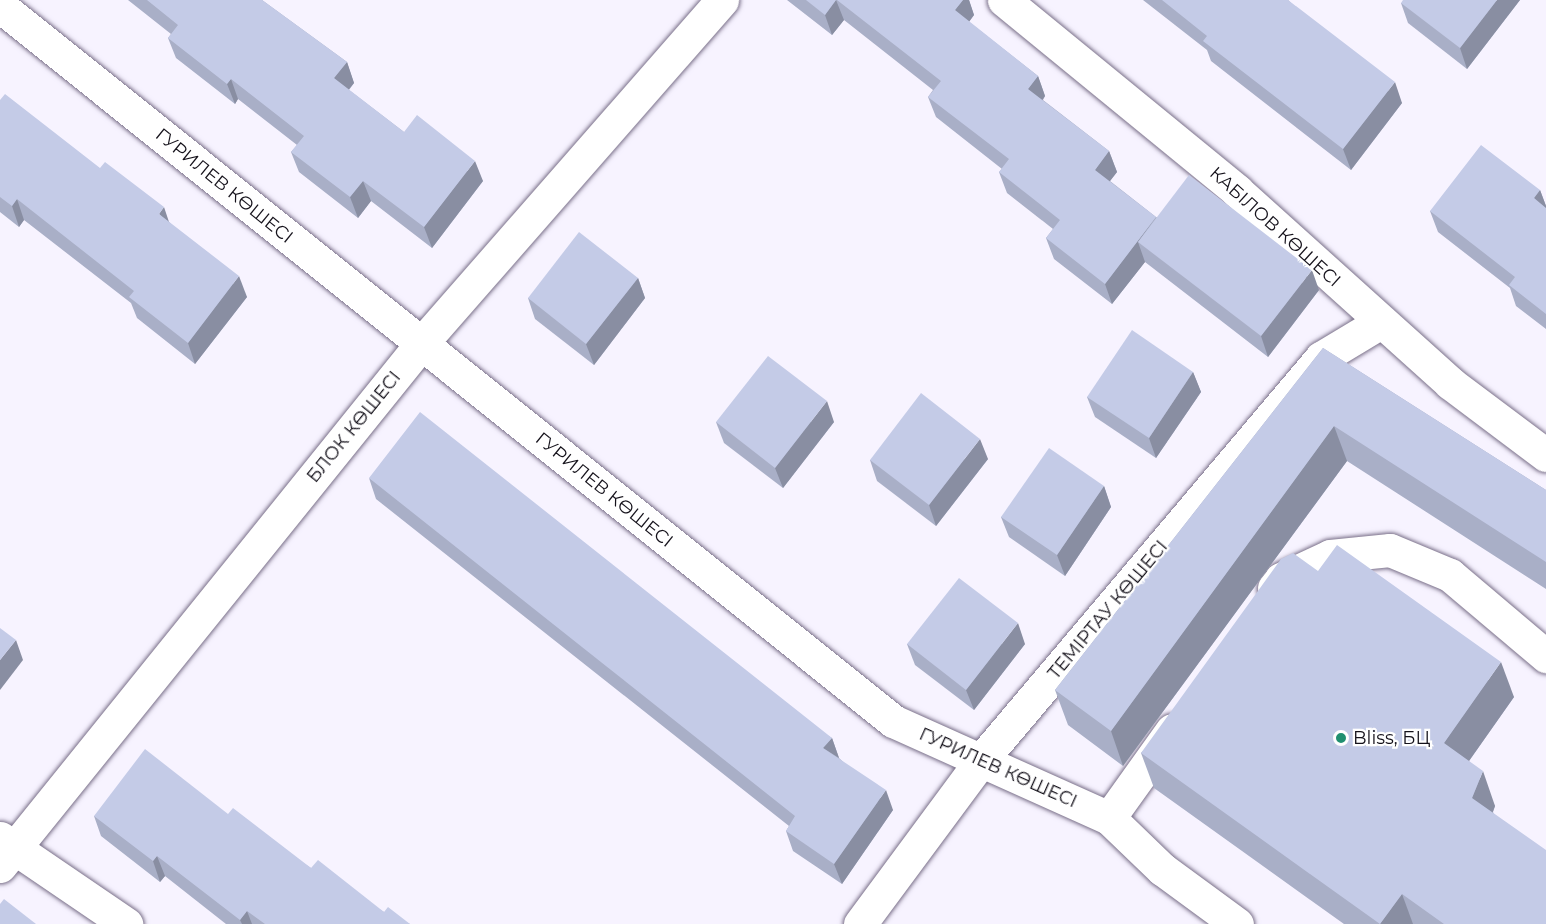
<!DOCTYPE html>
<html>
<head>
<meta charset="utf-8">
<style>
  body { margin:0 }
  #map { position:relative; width:1546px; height:924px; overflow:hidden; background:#f7f3ff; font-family:Montserrat,sans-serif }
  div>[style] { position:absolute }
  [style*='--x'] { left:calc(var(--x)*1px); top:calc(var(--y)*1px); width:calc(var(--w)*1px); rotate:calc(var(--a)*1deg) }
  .roads { filter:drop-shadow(0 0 2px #796f89) drop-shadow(0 0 2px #796f89) }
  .minor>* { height:33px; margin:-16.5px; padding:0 16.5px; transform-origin:16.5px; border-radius:16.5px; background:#fff }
  .wall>* { inset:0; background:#a9afc7 }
  .shaded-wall>* { inset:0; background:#898ea2 }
  .building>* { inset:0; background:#c4cbe7 }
  .dots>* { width:16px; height:16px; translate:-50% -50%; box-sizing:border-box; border:3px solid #fff; border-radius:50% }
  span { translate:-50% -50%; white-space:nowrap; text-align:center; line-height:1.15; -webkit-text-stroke:4.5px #fff; paint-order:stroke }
  .street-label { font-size:18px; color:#14111a }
  .poi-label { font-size:18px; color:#14111a }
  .left { translate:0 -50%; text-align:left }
</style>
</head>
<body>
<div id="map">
  <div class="roads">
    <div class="minor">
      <div style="--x:1004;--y:0;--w:301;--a:39.3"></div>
      <div style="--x:1237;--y:191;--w:287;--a:42"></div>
      <div style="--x:1450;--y:383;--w:120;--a:36.9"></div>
      <div style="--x:0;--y:6;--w:1144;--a:38.68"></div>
      <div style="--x:893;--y:721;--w:237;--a:24.2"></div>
      <div style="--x:1109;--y:818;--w:74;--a:43.9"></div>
      <div style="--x:1162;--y:869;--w:93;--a:36.3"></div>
      <div style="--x:1274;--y:588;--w:11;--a:-52"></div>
      <div style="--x:1281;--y:579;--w:54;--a:-25.1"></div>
      <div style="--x:1330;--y:556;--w:60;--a:-5.7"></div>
      <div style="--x:1390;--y:550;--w:65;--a:22.6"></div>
      <div style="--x:1450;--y:575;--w:126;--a:40.2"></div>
      <div style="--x:1109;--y:818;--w:108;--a:-54.4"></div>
      <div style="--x:0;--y:838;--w:153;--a:34.3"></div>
      <div style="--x:0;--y:866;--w:671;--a:-51.11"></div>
      <div style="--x:421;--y:344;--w:457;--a:-48.8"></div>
      <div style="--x:860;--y:924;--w:207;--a:-53.5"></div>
      <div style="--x:983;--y:758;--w:524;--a:-49.8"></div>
      <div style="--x:1321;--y:358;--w:70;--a:-31"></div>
    </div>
  </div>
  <div class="wall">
    <div style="clip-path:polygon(128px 0,262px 0,347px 62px,354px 83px,349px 90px,404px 132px,483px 181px,432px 248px,371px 201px,358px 218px,299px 172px,291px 152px,297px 145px,238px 99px,235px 104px,176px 58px,168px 38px,171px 34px)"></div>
    <div style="clip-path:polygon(787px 0,969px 0,974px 15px,969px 22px,1038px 76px,1045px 96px,1043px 100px,1109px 151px,1117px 172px,1110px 181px,1156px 217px,1319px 290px,1268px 357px,1145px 262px,1112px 304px,1054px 259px,1046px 238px,1053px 229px,1007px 193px,999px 172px,1002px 169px,936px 117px,928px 97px,933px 90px,844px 20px,832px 35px)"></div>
    <div style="clip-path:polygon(1143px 0,1288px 0,1402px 103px,1351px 170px,1211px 61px,1207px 50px)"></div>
    <div style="clip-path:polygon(1520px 0,1467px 69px,1408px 23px,1401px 3px)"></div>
    <div style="clip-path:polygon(0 100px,169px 222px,247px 297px,195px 364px,137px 318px,131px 303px,24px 220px,19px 227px,0 212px)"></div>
    <div style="clip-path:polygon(1540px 190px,1546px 206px,1546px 329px,1516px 306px,1510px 288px,1438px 232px,1430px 211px)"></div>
    <div style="clip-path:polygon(638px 278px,645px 298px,594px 365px,535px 319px,528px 298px)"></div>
    <div style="clip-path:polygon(1323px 348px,1546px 490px,1546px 589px,1347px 461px,1123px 766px,1068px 725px,1055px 690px)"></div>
    <div style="clip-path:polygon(1193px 372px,1201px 392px,1156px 458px,1095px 417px,1087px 397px)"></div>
    <div style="clip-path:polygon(716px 422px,834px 422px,783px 488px,724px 443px)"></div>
    <div style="clip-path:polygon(988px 459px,936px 526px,877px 481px,870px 460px)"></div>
    <div style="clip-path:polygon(369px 478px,832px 738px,839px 758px,893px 810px,842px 884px,793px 851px,786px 831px,789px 826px,376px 499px)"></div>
    <div style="clip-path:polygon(1104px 486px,1111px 507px,1065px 576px,1009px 537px,1001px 517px)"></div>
    <div style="clip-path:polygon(1318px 571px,1514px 697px,1469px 761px,1495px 806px,1493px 812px,1546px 924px,1344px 924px,1154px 788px,1141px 753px)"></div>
    <div style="clip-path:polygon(907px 644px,1025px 644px,974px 710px,915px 665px)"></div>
    <div style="clip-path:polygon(228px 814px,311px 868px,384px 912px,410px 924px,226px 924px,165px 876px,160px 882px,101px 836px,94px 816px)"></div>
  </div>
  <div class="shaded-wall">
    <div style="clip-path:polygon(836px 0,844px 20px,832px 35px,825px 15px)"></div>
    <div style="clip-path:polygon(963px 0,969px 0,974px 15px,962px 31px,955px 10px)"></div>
    <div style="clip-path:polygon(1497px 0,1520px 0,1467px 69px,1460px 48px)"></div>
    <div style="clip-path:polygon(347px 62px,354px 83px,341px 99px,334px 78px)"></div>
    <div style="clip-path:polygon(1038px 76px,1045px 96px,1036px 109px,1028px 89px)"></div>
    <div style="clip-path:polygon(231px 79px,238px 99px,235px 104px,227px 84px)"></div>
    <div style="clip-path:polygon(1395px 82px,1402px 103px,1351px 170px,1343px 149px)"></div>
    <div style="clip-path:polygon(1109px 151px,1117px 172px,1103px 190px,1095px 170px)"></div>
    <div style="clip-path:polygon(475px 161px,483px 181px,432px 248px,424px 227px)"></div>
    <div style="clip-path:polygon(363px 181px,371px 201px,358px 218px,350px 197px)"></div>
    <div style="clip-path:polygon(1540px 190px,1546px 206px,1546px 213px,1534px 198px)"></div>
    <div style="clip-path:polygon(17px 199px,24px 220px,19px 227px,12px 206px)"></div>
    <div style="clip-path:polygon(164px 207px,171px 228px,159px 214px)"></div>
    <div style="clip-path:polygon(1156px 217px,1138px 242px,1145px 262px,1112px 304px,1105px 284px)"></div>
    <div style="clip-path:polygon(1312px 270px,1319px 290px,1268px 357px,1261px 336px)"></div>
    <div style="clip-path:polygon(239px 276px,247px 297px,195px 364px,188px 343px)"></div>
    <div style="clip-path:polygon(638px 278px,645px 298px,594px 365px,586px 344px)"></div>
    <div style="clip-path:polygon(1193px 372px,1201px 392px,1156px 458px,1149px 438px)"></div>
    <div style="clip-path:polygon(827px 401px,834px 422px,783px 488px,775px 468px)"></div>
    <div style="clip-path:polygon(1334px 426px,1347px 461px,1123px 766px,1111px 731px)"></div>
    <div style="clip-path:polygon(980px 439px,988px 459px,936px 526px,929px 505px)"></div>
    <div style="clip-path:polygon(1104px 486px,1111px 507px,1065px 576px,1057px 555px)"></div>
    <div style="clip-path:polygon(1018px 623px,1025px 644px,974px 710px,966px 690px)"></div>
    <div style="clip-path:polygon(16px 640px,23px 660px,0 690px,0 660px)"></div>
    <div style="clip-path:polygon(1501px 662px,1514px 697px,1457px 778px,1444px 743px)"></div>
    <div style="clip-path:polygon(832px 738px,839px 758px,823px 748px)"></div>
    <div style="clip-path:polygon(1483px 771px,1495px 806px,1485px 833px,1472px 798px)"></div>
    <div style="clip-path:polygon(886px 790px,893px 810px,842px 884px,834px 864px)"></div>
    <div style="clip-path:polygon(157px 856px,165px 876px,160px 882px,153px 861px)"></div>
    <div style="clip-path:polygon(1402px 894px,1413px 924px,1380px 924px)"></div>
    <div style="clip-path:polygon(247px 911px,252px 924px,242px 924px,240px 920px)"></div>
  </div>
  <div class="building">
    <div style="clip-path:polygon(147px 0,262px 0,347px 62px,334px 78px,404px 132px,417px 115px,475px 161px,424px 227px,363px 181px,350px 197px,291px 152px,304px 136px,231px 79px,227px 84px,168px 38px,178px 25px)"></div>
    <div style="clip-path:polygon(806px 0,836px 0,825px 15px)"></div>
    <div style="clip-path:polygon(837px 0,963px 0,955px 10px,1038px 76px,1028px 89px,1109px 151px,1095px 170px,1156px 217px,1105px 284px,1046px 238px,1060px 220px,999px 172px,1009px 159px,928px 97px,941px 81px)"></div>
    <div style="clip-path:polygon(1162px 0,1288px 0,1395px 82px,1343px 149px,1203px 41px,1207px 36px)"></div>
    <div style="clip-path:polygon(1403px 0,1497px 0,1460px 48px,1401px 3px)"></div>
    <div style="clip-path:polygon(5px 94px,100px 168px,105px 162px,164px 207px,159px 214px,239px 276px,188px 343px,129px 297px,134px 291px,17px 199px,12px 206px,0 197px,0 100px)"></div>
    <div style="clip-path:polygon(1481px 145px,1540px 190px,1534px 198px,1546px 208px,1546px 314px,1509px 285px,1515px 277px,1430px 211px)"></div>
    <div style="clip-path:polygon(1189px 175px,1312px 270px,1261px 336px,1138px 242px)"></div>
    <div style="clip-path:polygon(579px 232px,638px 278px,586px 344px,528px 298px)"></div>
    <div style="clip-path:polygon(1132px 330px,1193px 372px,1149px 438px,1087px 397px)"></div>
    <div style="clip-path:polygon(1323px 348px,1546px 490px,1546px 562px,1334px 426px,1111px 731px,1055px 690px)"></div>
    <div style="clip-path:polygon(768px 356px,827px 401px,775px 468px,716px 422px)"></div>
    <div style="clip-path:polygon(921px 393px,980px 439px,929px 505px,870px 460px)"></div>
    <div style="clip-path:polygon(420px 412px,832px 738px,823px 748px,886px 790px,834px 864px,786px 831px,795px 816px,369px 478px)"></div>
    <div style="clip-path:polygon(1049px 448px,1104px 486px,1057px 555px,1001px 517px)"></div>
    <div style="clip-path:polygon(1337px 545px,1501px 662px,1444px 743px,1483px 771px,1472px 798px,1546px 850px,1546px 924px,1444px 924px,1402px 894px,1380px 924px,1141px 753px,1281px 559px,1293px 553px,1318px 571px)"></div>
    <div style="clip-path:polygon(959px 578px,1018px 623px,966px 690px,907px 644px)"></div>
    <div style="clip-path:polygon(0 628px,16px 640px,0 660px)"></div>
    <div style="clip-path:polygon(145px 749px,228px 814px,233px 808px,311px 868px,318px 860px,384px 912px,388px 907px,410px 924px,265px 924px,247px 911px,240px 920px,157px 856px,153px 861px,94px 816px)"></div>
    <div style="clip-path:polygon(4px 899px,36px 924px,0 924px,0 904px)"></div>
  </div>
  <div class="dots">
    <div style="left:1341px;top:738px;background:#208f70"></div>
  </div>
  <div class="street-label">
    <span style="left:224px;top:186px;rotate:39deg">ГУРИЛЕВ КӨШЕСІ</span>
    <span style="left:1275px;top:227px;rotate:42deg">КАБІЛОВ КӨШЕСІ</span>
    <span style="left:354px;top:427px;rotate:-51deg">БЛОК КӨШЕСІ</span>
    <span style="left:604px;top:490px;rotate:39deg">ГУРИЛЕВ КӨШЕСІ</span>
    <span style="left:1108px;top:610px;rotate:-50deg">ТЕМІРТАУ КӨШЕСІ</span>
    <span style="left:998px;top:768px;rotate:24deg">ГУРИЛЕВ КӨШЕСІ</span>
  </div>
  <div class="poi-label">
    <span class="left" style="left:1353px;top:738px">Bliss, БЦ</span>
  </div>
</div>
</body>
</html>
